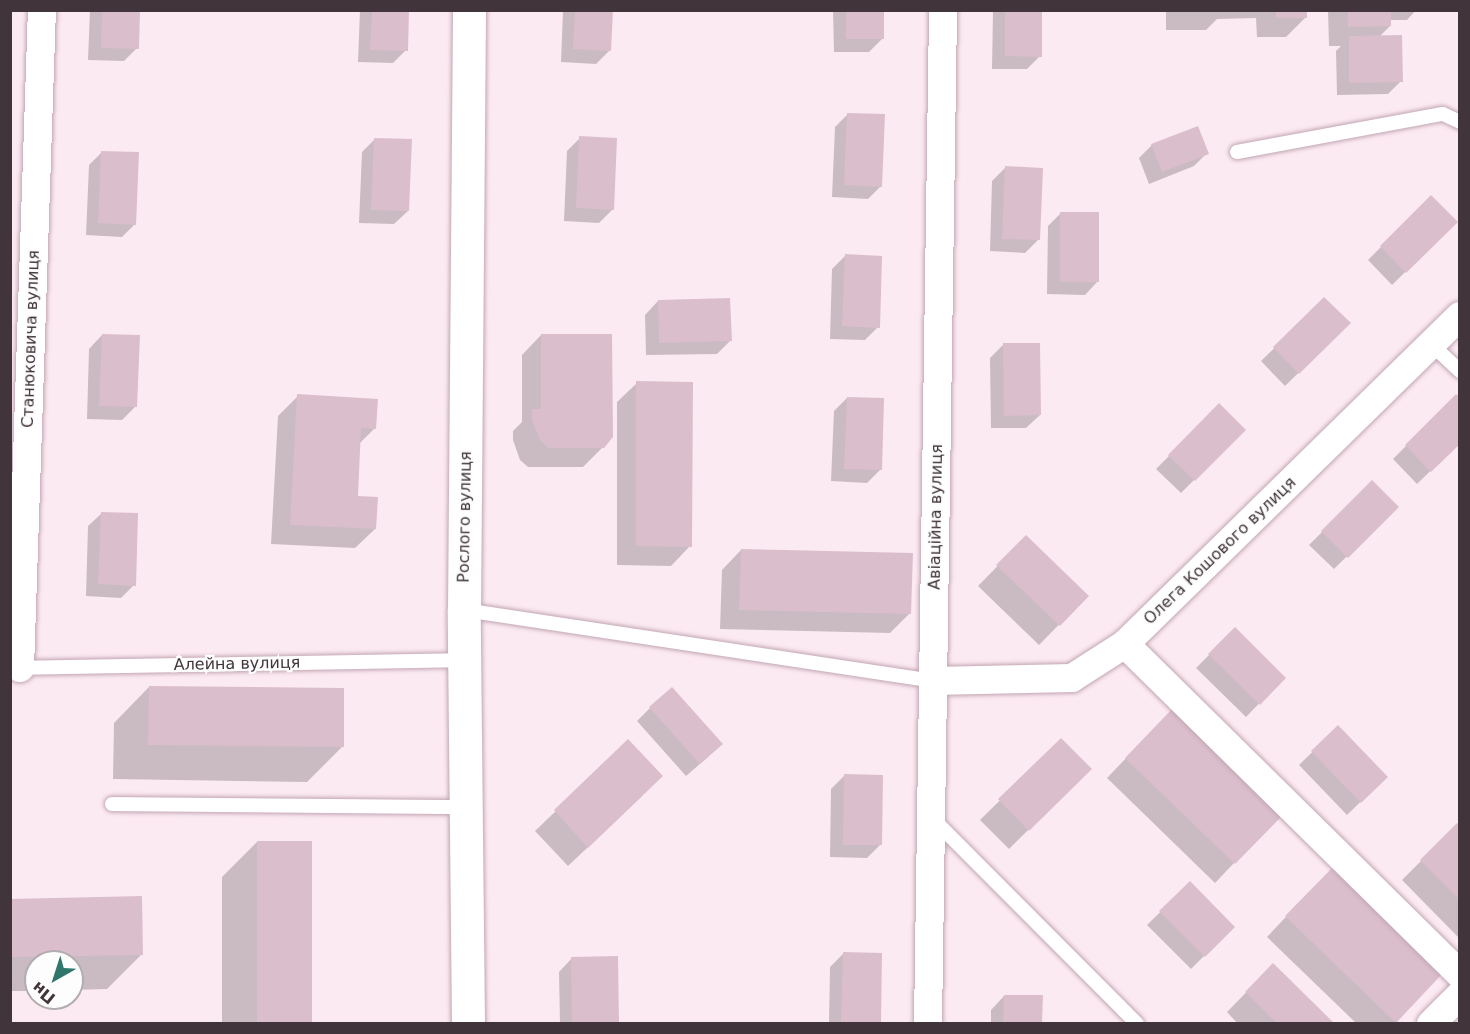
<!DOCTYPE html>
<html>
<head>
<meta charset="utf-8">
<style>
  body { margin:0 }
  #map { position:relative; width:1470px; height:1034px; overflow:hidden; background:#fceaf2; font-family:"DejaVu Sans",sans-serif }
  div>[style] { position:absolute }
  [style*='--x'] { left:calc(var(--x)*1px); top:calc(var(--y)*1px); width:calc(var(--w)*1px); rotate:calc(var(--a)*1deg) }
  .shadow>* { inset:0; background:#0003 }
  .building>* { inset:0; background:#dbbecc }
  .roads { filter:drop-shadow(0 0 2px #c2a6b3) drop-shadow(0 0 2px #c2a6b3) }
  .service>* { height:14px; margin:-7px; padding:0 7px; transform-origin:7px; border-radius:7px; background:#fff }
  .minor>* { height:28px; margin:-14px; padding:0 14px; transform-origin:14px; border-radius:14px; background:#fff }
  .tertiary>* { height:33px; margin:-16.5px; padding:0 16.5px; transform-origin:16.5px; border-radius:16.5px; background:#fff }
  span { translate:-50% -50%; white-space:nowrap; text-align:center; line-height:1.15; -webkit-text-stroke:4.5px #fdfdfd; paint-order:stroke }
  .street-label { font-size:16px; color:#41353b }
  .frame { position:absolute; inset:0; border:12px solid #41353b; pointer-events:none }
  .north { position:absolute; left:24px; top:950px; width:60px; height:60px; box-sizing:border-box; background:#fdfdfd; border:2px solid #b2adaf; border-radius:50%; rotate:219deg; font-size:16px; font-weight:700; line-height:24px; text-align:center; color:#41353b }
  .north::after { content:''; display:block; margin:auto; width:21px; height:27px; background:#2f766c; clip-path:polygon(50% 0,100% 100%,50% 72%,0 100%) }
</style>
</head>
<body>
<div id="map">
  <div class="shadow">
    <div style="clip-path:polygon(90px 10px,139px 10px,137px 48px,124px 61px,88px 60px)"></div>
    <div style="clip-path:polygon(360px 10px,408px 10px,406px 50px,393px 63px,358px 62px)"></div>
    <div style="clip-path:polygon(563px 10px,611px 10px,610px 50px,596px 64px,561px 62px)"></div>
    <div style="clip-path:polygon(833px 10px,882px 10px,882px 39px,869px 52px,834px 52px)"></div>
    <div style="clip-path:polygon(993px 10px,1041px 10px,1040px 56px,1027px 69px,992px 69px)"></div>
    <div style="clip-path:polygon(1166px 10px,1305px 10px,1306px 17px,1286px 37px,1257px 37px,1256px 18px,1217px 19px,1206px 30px,1166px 30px)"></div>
    <div style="clip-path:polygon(1328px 10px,1416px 10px,1407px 20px,1390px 20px,1390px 26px,1379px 37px,1401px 81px,1388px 94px,1337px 95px,1336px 51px,1341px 46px,1329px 46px)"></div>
    <div style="clip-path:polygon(848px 114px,881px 186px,868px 199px,832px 197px,835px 127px)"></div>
    <div style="clip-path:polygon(580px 138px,613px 209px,599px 223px,564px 221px,567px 151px)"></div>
    <div style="clip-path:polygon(375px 139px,408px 211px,394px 224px,359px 223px,362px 152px)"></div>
    <div style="clip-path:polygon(1152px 145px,1207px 153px,1194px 166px,1149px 184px,1139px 158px)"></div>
    <div style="clip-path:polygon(102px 152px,135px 224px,122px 237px,86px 235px,89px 165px)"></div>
    <div style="clip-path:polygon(1005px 168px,1038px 240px,1025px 253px,990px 251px,992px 181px)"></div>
    <div style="clip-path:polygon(1431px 197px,1456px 222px,1392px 285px,1368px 260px)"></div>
    <div style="clip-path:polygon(1061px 213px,1098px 281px,1085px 295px,1047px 294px,1048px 226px)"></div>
    <div style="clip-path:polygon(845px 256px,878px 327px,865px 340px,830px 339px,832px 269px)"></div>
    <div style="clip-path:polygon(1324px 299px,1349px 323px,1285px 386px,1261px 361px)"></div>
    <div style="clip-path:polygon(658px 301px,730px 341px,717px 354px,646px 355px,645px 315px)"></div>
    <div style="clip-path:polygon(102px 335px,135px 407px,122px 420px,87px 419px,89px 349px)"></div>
    <div style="clip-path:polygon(541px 335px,603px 447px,583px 467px,528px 467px,520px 460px,513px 440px,513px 431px,522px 422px,522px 355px)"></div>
    <div style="clip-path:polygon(1003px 345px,1040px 415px,1026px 428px,991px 428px,990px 358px)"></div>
    <div style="clip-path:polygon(637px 383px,690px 546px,671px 566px,617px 565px,617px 402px)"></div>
    <div style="clip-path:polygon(298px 396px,375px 428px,359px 444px,356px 497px,375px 529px,355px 548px,271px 544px,278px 416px)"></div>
    <div style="clip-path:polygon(1456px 396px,1460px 442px,1417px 484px,1393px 459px)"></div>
    <div style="clip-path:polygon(847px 398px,880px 470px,867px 483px,831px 481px,834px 411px)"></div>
    <div style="clip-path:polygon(1219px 406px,1244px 430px,1181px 493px,1156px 469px)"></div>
    <div style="clip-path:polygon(1372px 482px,1397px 507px,1334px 569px,1309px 545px)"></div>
    <div style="clip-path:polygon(102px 513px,134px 585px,121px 598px,86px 596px,88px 526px)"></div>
    <div style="clip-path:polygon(1026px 537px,1087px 596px,1039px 645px,978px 586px)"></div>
    <div style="clip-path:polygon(741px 550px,910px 613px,890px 633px,720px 629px,722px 570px)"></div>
    <div style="clip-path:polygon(1235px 629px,1284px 678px,1246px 717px,1196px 668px)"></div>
    <div style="clip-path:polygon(149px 687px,342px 747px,307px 782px,113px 779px,114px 723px)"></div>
    <div style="clip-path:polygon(650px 708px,708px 757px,686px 776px,637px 721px)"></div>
    <div style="clip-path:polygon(1338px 727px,1386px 777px,1347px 815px,1299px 765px)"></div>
    <div style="clip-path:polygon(1153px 730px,1234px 863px,1215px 883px,1107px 778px)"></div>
    <div style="clip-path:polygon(1061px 740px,1090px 769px,1009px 849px,980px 820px)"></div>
    <div style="clip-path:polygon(628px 742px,642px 796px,568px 866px,535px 831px)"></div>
    <div style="clip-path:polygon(844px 776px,880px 845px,867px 858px,830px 857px,831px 789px)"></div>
    <div style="clip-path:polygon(1457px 825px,1460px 828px,1460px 939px,1402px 880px)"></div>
    <div style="clip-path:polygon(257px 842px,311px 1024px,222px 1024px,222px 877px)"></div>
    <div style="clip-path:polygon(1190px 883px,1233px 927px,1191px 969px,1147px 925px)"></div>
    <div style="clip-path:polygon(1313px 888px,1441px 973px,1393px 1024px,1357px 1024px,1267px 937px)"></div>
    <div style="clip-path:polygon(10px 900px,142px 954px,107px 989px,72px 990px,72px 962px,36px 962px,36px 991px,10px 991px)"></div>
    <div style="clip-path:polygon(843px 954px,879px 1022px,878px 1024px,829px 1024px,830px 967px)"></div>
    <div style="clip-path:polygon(572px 958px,617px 1024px,560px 1024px,559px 972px)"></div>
    <div style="clip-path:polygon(1273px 965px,1333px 1024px,1238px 1024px,1227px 1012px)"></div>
    <div style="clip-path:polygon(1004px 996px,1041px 1024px,991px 1024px,991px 1010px)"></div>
  </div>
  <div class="building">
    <div style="clip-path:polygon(102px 10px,140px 10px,139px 49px,101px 48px)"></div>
    <div style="clip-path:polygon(372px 10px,409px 10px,408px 51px,370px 50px)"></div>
    <div style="clip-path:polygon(575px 10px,613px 10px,611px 51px,573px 49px)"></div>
    <div style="clip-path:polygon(846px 10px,884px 10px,884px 39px,846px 39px)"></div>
    <div style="clip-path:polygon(1005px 10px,1042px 10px,1042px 57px,1005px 56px)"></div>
    <div style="clip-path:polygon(1276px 10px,1307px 10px,1307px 18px,1276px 18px)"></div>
    <div style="clip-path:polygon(1348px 10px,1391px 10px,1391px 26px,1348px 27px)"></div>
    <div style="clip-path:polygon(1402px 35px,1403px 82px,1349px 83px,1349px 36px)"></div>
    <div style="clip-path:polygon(847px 113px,885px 114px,882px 187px,844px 185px)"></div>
    <div style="clip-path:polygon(1198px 126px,1209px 154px,1162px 172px,1151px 144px)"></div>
    <div style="clip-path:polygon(579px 136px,617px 138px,614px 210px,576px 208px)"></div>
    <div style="clip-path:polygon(374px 138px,412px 139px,409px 211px,371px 210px)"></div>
    <div style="clip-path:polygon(101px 151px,139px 152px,136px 225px,98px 223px)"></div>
    <div style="clip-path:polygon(1005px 166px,1043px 168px,1040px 240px,1002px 239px)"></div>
    <div style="clip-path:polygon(1431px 195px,1458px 222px,1406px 273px,1380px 246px)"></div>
    <div style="clip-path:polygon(1060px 212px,1099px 212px,1099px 282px,1060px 282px)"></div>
    <div style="clip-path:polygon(845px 254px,882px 256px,880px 328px,842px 326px)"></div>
    <div style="clip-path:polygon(1324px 297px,1351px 323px,1299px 374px,1273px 347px)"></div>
    <div style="clip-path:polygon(730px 298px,732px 341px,659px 343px,658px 300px)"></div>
    <div style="clip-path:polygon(102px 334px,140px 335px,137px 407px,99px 406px)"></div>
    <div style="clip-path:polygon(541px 334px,612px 334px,613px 437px,604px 448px,548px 448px,540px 440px,532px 420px,532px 409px,541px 409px)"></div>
    <div style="clip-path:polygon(1003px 343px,1040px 343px,1041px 415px,1004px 416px)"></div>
    <div style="clip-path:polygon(636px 381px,693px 382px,692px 547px,636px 546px)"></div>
    <div style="clip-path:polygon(297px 394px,378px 399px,376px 429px,361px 428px,358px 496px,378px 497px,376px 529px,290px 525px)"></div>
    <div style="clip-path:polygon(1456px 394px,1460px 397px,1460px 444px,1431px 472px,1405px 445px)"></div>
    <div style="clip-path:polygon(847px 397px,884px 398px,882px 470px,844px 469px)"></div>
    <div style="clip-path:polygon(1219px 403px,1246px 430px,1195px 481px,1168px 455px)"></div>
    <div style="clip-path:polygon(1372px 480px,1399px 507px,1348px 558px,1321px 531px)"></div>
    <div style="clip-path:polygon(101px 512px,138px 513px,136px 586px,98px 584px)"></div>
    <div style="clip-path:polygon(1026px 535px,1089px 596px,1060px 626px,996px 565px)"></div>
    <div style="clip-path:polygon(741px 549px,913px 553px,911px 614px,739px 610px)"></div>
    <div style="clip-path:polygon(1235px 627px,1286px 678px,1260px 705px,1208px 654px)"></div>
    <div style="clip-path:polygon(149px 686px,344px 688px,344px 747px,148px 745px)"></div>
    <div style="clip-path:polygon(672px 687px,723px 744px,700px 764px,649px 707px)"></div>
    <div style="clip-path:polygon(1172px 709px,1283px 815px,1235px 864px,1125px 758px)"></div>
    <div style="clip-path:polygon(1338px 725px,1388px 777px,1361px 803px,1311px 751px)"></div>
    <div style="clip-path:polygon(1061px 738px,1092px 769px,1029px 831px,998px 799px)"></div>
    <div style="clip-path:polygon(628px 739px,663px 776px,588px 848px,554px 810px)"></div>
    <div style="clip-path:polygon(844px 774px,883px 775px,882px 845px,843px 845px)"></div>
    <div style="clip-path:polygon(1457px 823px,1460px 826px,1460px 900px,1420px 860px)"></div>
    <div style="clip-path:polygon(257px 841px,312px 841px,312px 1024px,257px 1024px)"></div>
    <div style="clip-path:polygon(1333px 867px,1443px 973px,1396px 1023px,1285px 916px)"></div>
    <div style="clip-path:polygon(1190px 881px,1235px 927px,1205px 957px,1159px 911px)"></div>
    <div style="clip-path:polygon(142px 896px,143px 955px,10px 957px,10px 899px)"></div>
    <div style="clip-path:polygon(843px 952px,882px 953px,881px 1023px,841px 1022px)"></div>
    <div style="clip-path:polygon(618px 956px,619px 1024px,572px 1024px,571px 957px)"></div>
    <div style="clip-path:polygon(1273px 963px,1335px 1024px,1278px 1024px,1245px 992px)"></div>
    <div style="clip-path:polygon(1004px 995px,1043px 995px,1042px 1024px,1003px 1024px)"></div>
  </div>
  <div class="roads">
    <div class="service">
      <div style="--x:1237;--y:152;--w:209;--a:-10.5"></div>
      <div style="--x:1443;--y:114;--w:19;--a:25"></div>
      <div style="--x:1431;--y:344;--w:40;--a:43"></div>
      <div style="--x:464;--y:610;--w:474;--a:8.6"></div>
      <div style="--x:17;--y:668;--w:447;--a:-1"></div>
      <div style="--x:112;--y:804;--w:354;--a:0.5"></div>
      <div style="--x:933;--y:819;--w:289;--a:45.1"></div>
    </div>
    <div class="minor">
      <div style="--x:1125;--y:644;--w:470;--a:44.6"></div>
      <div style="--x:20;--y:668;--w:658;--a:-88.09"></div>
      <div style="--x:933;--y:681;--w:139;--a:-1.2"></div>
      <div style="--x:1072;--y:678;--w:63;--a:-32.7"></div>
      <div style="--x:1125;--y:644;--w:469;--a:-44.4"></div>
      <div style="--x:928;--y:1024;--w:1014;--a:-89.15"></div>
      <div style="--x:1431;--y:1024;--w:41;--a:-45"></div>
    </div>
    <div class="tertiary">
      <div style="--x:468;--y:1024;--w:414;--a:-90.6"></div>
      <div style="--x:464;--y:610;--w:600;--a:-89.52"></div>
    </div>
  </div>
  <div class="street-label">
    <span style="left:31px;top:339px;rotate:-88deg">Станюковича вулиця</span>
    <span style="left:465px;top:517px;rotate:-89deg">Рослого вулиця</span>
    <span style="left:936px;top:517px;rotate:-89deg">Авіаційна вулиця</span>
    <span style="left:1220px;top:551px;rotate:-44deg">Олега Кошового вулиця</span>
    <span style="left:237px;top:664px;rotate:-1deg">Алейна вулиця</span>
  </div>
  <div class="frame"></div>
  <div class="north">Пн</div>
</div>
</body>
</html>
